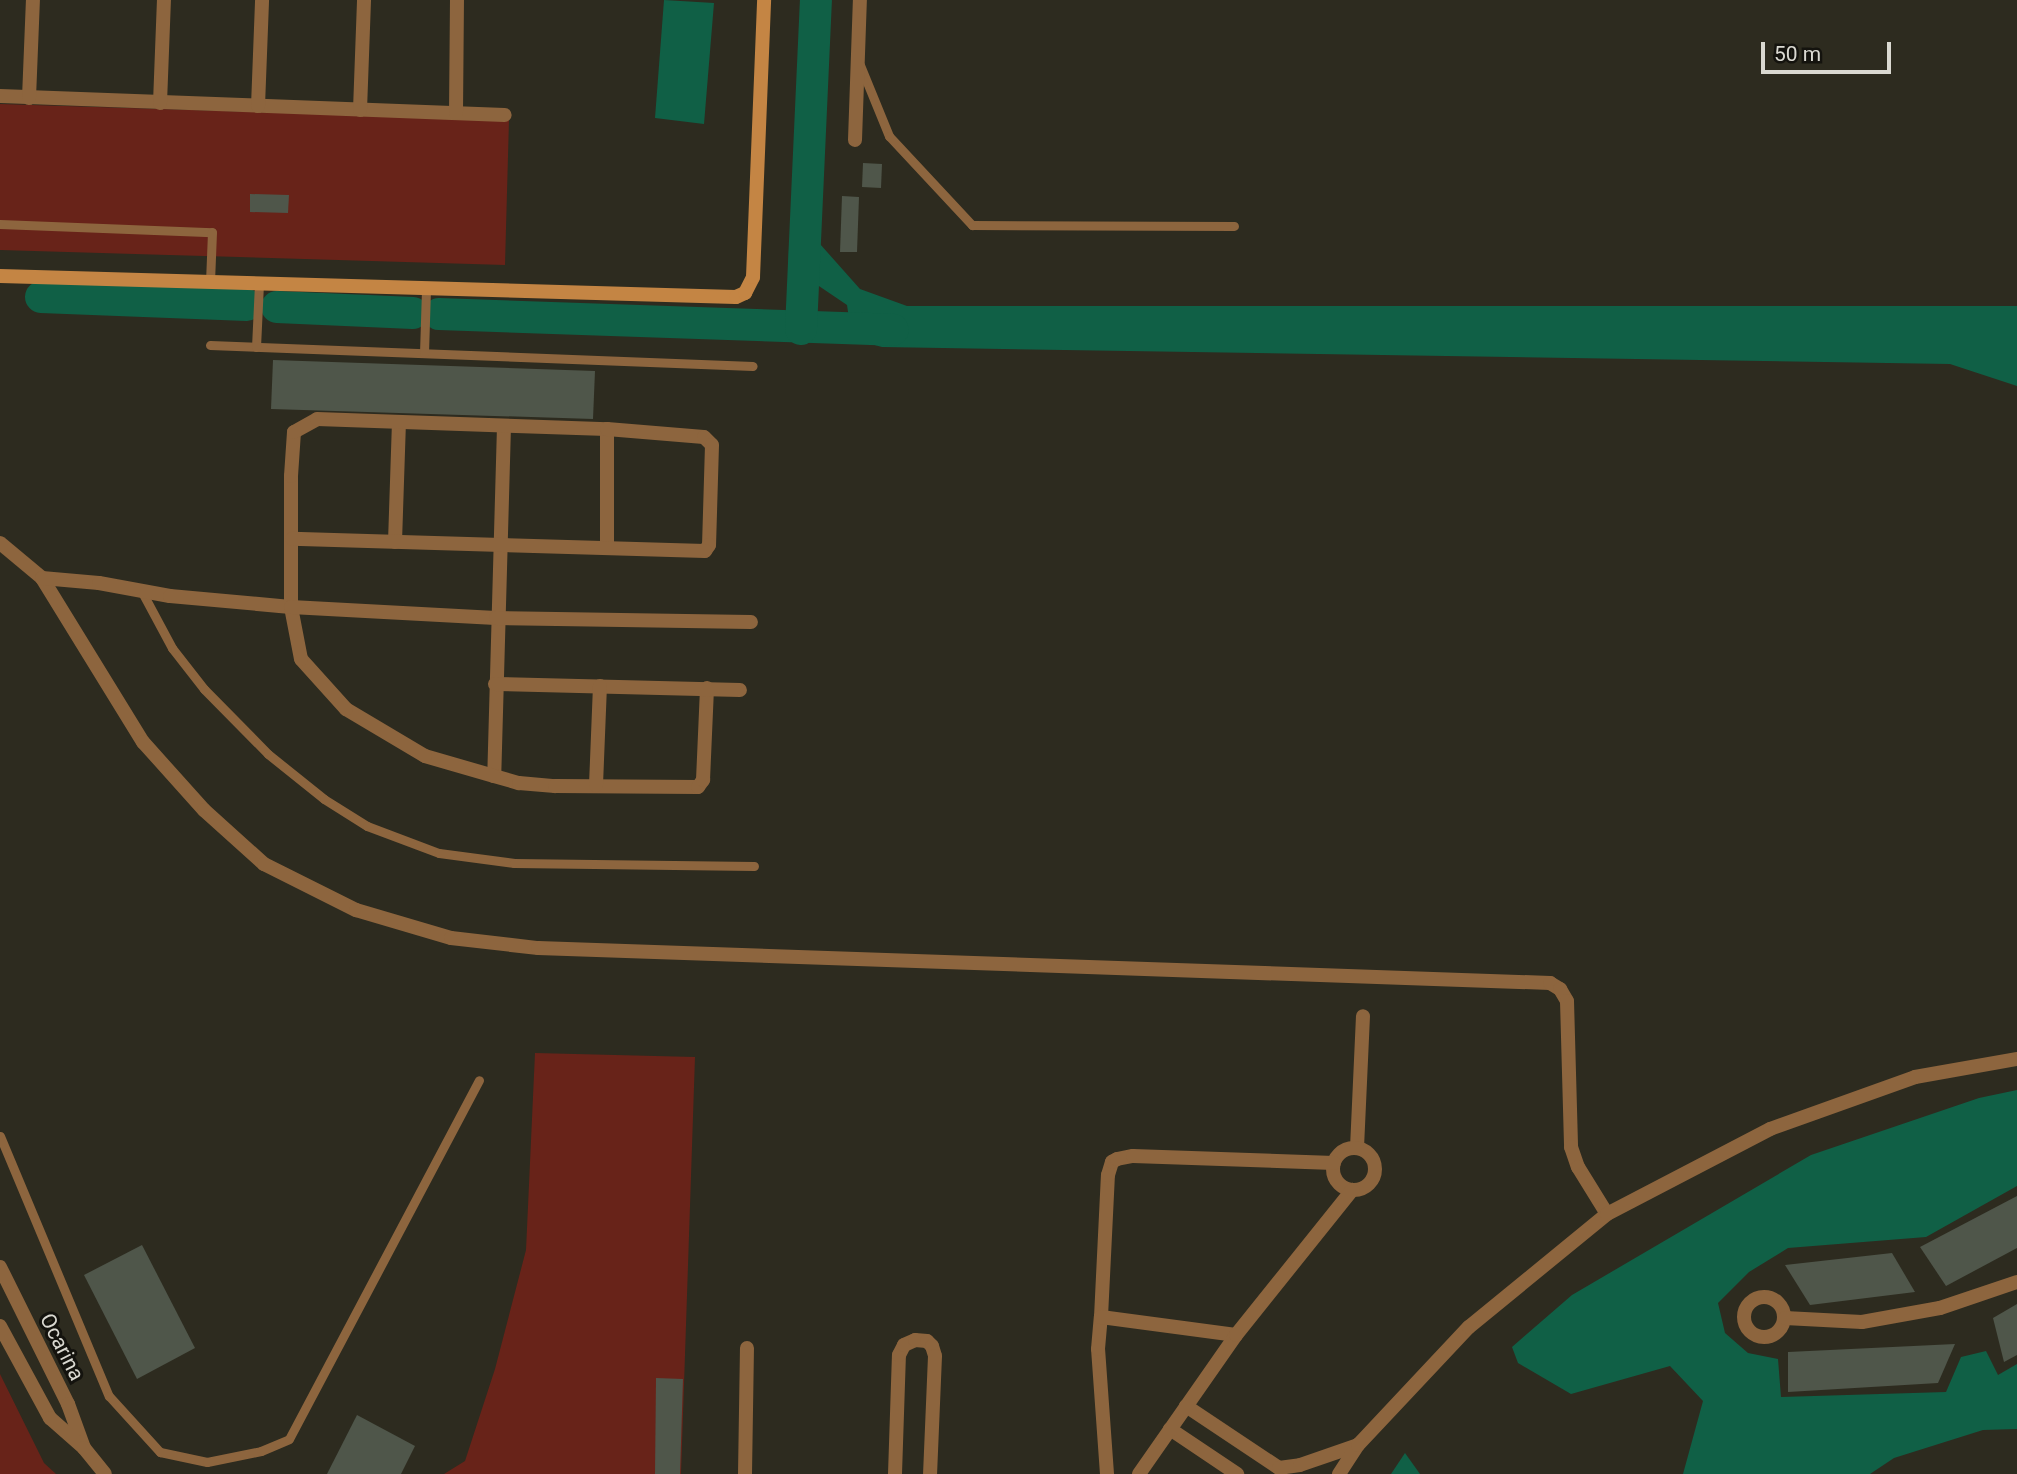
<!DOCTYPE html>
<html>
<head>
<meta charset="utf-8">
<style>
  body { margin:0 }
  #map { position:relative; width:2017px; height:1474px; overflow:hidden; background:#2d2b1f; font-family:Roboto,sans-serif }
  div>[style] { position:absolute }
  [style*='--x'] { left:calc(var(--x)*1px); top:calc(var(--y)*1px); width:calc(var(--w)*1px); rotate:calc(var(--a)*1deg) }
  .green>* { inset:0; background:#682319 }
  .water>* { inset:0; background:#106046 }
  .river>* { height:32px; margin:-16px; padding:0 16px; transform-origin:16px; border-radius:16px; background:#106046 }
  .building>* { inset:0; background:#4f564a }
  .service>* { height:9px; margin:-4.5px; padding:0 4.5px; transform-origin:4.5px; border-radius:4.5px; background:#8d653e }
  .minor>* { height:14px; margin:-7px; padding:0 7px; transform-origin:7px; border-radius:7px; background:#8d653e }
  .minor>.ring { margin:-7px; padding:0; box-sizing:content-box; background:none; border:14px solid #8d653e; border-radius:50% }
  .tertiary>* { height:14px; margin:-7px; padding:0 7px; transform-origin:7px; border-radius:7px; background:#8d653e }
  .secondary>* { height:14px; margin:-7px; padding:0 7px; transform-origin:7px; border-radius:7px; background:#c48544 }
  span { translate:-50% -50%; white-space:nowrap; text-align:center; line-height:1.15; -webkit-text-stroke:6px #14130e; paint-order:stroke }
  .street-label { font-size:21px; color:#dad9d1 }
  .scale { position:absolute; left:1761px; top:42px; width:130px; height:32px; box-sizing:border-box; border:4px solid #dad9d1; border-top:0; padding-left:9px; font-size:21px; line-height:24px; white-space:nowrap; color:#dad9d1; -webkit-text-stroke:5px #14130e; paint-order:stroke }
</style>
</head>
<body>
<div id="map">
  <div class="green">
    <div style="clip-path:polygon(0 104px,509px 120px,505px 265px,0 250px)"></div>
    <div style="clip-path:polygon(535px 1053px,695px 1057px,681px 1474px,444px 1474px,465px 1461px,495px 1369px,526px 1250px)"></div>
    <div style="clip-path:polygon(0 1374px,44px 1463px,56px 1474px,0 1474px)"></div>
  </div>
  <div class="water">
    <div style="clip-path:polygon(664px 0,714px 3px,704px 124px,655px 118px)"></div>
    <div style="clip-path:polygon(820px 244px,860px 289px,907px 306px,2017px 306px,2017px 386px,1950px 364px,882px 347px,852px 339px,847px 305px,810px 280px,788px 280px,789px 246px)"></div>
    <div style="clip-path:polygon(2017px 1090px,2017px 1186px,1926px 1237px,1788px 1248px,1749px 1272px,1718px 1303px,1725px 1333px,1748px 1353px,1778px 1359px,1781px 1397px,1946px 1392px,1961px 1357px,1986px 1351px,1998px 1375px,2017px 1364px,2017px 1429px,1983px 1430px,1894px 1458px,1870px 1474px,1683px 1474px,1703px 1401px,1670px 1366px,1571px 1394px,1518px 1363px,1512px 1347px,1572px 1295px,1811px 1155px,1979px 1098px)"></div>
    <div style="clip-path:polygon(1405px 1453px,1420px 1474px,1391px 1474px)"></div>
  </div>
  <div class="river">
    <div style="--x:41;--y:297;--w:206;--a:2.2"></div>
    <div style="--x:277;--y:307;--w:136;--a:2.5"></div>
    <div style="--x:439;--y:314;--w:454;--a:2"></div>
    <div style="--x:801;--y:329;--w:329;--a:-87.4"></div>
  </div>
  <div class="building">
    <div style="clip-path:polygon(863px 163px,882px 164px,881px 188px,862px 187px)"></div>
    <div style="clip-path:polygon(250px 194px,289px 195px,288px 213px,250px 212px)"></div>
    <div style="clip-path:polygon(842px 196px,859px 197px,857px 252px,840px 252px)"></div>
    <div style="clip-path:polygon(273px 360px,595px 371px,593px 419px,271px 409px)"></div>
    <div style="clip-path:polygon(2017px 1196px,2017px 1248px,1946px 1286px,1920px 1247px)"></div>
    <div style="clip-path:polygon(142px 1245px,195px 1348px,137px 1379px,84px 1275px)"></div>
    <div style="clip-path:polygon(1892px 1253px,1915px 1292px,1810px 1305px,1785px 1265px)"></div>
    <div style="clip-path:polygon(2017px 1304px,2017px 1355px,2004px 1362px,1993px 1318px)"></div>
    <div style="clip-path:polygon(1955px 1344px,1938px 1383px,1788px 1392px,1788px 1352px)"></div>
    <div style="clip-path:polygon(656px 1378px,683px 1379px,680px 1474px,655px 1474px)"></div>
    <div style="clip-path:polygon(357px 1415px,415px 1446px,401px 1474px,327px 1474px)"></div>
  </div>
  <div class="service">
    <div style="--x:860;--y:65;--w:77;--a:67.8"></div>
    <div style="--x:889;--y:136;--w:122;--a:47"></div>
    <div style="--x:972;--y:225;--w:262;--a:0.2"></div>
    <div style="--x:0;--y:224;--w:212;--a:2.2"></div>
    <div style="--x:212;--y:232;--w:50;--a:92.3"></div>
    <div style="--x:210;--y:345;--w:543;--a:2.21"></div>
    <div style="--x:256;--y:347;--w:63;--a:-87.3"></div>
    <div style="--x:424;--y:353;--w:64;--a:-88.2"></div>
    <div style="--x:142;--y:592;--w:64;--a:61.8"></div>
    <div style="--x:172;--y:648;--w:52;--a:52"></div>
    <div style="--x:204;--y:689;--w:91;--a:45.4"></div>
    <div style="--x:268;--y:754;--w:72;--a:38.8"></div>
    <div style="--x:324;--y:799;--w:51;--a:32.1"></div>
    <div style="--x:367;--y:826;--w:77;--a:20.6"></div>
    <div style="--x:439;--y:853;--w:76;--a:7.6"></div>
    <div style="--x:514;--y:863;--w:240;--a:0.7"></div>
    <div style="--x:0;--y:1136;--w:282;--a:67.3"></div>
    <div style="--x:109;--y:1396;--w:76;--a:47.7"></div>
    <div style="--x:160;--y:1452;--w:48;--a:12"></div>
    <div style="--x:207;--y:1462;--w:55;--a:-11.5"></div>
    <div style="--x:261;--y:1451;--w:30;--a:-23"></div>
    <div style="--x:289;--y:1439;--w:406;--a:-62.1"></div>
  </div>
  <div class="minor">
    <div style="--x:0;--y:96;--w:505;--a:2.15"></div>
    <div style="--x:29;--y:98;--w:98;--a:-87.7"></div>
    <div style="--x:160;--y:103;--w:103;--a:-87.8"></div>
    <div style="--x:258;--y:106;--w:106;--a:-87.8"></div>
    <div style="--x:360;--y:110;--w:110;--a:-87.9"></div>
    <div style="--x:456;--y:113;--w:113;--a:-89.5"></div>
    <div style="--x:855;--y:140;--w:140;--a:-88"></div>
    <div style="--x:504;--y:426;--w:350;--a:91.6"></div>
    <div style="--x:494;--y:776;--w:26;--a:16"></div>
    <div style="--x:519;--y:783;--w:36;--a:5"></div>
    <div style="--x:555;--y:786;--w:143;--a:0.4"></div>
    <div style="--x:698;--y:787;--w:9;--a:-54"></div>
    <div style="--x:703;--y:780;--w:92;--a:-87.5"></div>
    <div style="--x:395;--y:542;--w:119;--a:-88.1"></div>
    <div style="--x:0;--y:543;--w:55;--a:39.8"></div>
    <div style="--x:42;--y:578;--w:193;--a:58.4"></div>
    <div style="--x:143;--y:742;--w:91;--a:48.1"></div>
    <div style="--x:204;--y:810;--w:81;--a:42"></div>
    <div style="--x:264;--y:864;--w:103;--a:26.6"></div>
    <div style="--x:356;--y:910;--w:99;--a:16.4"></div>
    <div style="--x:451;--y:938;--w:88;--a:6.6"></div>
    <div style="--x:538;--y:948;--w:1013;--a:1.98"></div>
    <div style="--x:1550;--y:983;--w:12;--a:31"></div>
    <div style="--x:1560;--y:989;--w:14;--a:60"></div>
    <div style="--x:1567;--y:1001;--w:146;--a:88.4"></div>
    <div style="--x:1571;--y:1147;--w:21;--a:71"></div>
    <div style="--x:1578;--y:1167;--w:55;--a:58.3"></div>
    <div style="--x:607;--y:548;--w:119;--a:-90"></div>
    <div style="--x:42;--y:578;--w:57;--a:5"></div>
    <div style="--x:99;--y:583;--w:72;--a:10.4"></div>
    <div style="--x:170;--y:596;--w:121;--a:5.2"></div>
    <div style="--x:291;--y:607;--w:131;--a:-90"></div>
    <div style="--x:291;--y:476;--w:44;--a:-86.1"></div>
    <div style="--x:294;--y:432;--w:26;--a:-29"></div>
    <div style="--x:317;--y:419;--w:290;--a:2"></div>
    <div style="--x:607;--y:429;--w:97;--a:4.7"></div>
    <div style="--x:704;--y:437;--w:11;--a:45"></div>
    <div style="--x:712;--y:445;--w:100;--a:91.7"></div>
    <div style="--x:709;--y:545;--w:7;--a:124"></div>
    <div style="--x:705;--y:551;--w:413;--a:-178.3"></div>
    <div style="--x:495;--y:684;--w:245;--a:1.4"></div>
    <div style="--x:494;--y:776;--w:72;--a:-163.8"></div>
    <div style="--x:425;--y:756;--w:92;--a:-149.3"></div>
    <div style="--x:346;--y:709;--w:67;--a:-132"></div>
    <div style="--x:301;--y:659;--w:53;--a:-100.9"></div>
    <div style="--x:291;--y:607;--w:205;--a:3.1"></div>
    <div style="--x:496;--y:618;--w:255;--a:0.9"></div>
    <div style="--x:596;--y:785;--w:99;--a:-87.7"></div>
    <div style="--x:1357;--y:1148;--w:132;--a:-87.4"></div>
    <div class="ring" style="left:1333px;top:1148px;width:28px;height:28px"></div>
    <div class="ring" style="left:1744px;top:1297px;width:26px;height:26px"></div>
    <div style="--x:1101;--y:1317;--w:142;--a:-87.2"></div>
    <div style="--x:1108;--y:1175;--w:14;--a:-73"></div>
    <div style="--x:1112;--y:1162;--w:6;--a:-31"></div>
    <div style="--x:1117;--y:1159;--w:16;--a:-11"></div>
    <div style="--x:1133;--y:1156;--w:201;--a:2"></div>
    <div style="--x:1785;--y:1318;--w:77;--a:3"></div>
    <div style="--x:1862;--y:1322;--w:79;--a:-10.2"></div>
    <div style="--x:1940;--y:1308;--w:81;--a:-18.7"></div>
    <div style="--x:1186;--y:1406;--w:112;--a:33.7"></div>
    <div style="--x:1279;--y:1468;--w:21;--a:-8"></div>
    <div style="--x:1300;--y:1465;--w:61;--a:-19"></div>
    <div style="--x:1170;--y:1429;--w:81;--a:33.9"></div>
    <div style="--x:745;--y:1474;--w:126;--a:-89.1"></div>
    <div style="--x:895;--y:1474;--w:119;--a:-88.1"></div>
    <div style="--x:899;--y:1355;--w:11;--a:-63"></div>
    <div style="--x:904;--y:1345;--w:12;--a:-24"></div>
    <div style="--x:915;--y:1340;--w:12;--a:5"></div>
    <div style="--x:927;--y:1341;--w:7;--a:45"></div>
    <div style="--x:932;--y:1346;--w:10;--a:73"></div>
    <div style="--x:935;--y:1356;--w:118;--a:92.4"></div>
    <div style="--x:1107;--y:1474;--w:125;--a:-94.1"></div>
    <div style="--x:1098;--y:1349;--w:32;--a:-85"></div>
    <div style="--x:1101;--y:1317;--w:136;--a:7.6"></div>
    <div style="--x:1139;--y:1474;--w:169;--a:-55.1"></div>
    <div style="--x:1236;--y:1335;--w:186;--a:-51.3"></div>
    <div style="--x:1339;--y:1474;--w:35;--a:-57"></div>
    <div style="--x:1358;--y:1445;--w:162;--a:-46.8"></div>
    <div style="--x:1469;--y:1327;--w:178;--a:-39.3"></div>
    <div style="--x:1607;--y:1214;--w:184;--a:-27.5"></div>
    <div style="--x:1770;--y:1129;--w:154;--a:-19.7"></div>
    <div style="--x:1915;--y:1077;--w:104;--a:-10"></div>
  </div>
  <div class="tertiary">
    <div style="--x:0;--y:1267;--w:153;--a:63.6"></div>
    <div style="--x:68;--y:1404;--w:47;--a:70"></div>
    <div style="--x:0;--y:1326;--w:105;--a:61.5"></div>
    <div style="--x:50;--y:1418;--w:45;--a:41.4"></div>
    <div style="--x:84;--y:1448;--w:33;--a:51"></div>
  </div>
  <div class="secondary">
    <div style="--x:0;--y:276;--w:736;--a:1.63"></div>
    <div style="--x:736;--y:297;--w:10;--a:-24"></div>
    <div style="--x:745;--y:293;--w:18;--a:-63"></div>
    <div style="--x:753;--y:277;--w:277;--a:-87.7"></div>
  </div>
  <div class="street-label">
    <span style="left:62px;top:1347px;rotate:63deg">Ocarina</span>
  </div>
  <div class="scale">50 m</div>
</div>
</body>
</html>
